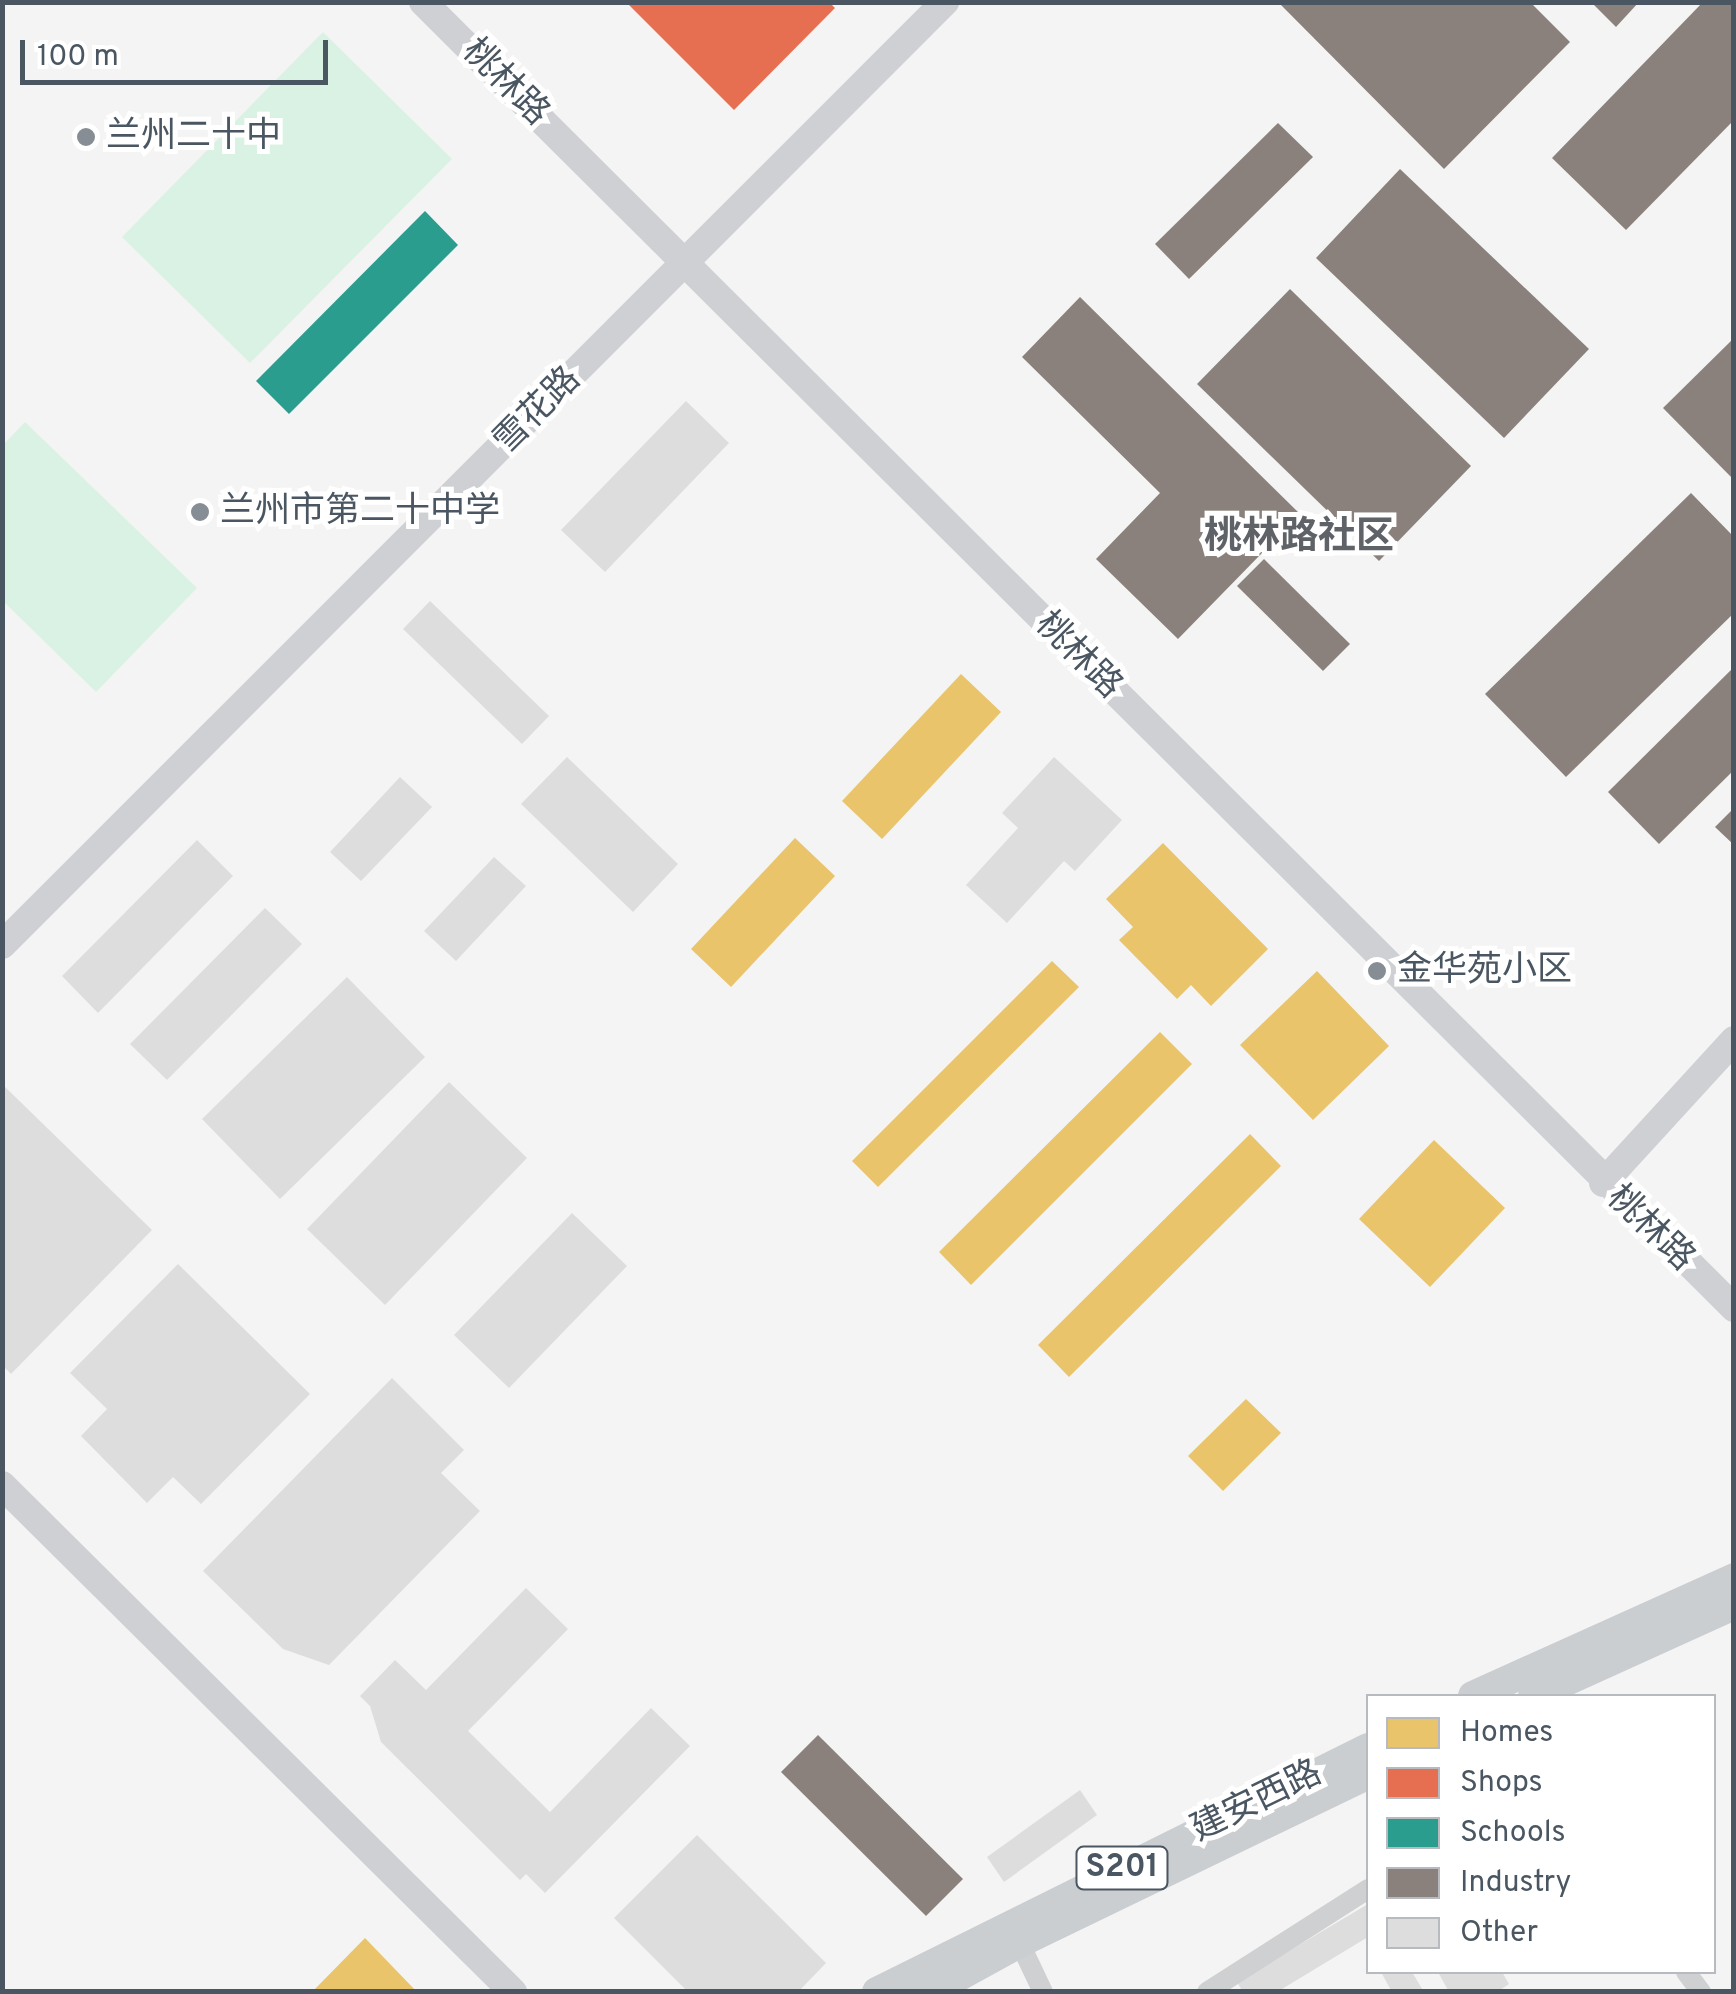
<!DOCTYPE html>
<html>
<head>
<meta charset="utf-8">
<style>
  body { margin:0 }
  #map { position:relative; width:1736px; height:1994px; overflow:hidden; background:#f4f4f4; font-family:Overpass,"Noto Sans SC",sans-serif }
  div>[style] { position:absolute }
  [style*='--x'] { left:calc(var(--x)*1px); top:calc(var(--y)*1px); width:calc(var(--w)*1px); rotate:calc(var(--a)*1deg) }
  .green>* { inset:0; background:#d9f2e3 }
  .homes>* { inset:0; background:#e9c46a }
  .shops>* { inset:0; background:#e76f51 }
  .schools>* { inset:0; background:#2a9d8f }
  .industry>* { inset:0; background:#8a817c }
  .building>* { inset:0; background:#ddddde }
  .street>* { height:20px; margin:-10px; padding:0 10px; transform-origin:10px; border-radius:10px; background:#ced0d2 }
  .secondary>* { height:28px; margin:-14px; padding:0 14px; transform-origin:14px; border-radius:14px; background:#ced0d4 }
  .primary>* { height:30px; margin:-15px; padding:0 15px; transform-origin:15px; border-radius:15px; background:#caced1 }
  .dots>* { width:28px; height:28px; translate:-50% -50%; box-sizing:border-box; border:5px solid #fff; border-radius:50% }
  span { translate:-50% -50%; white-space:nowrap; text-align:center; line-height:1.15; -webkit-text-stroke:10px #fff; paint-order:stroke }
  .shield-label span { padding:2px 8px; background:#fff; border:2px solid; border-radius:8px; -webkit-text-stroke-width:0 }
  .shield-label { font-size:32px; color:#4a5661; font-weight:700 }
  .street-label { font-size:35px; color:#4a5661 }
  .poi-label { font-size:35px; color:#4a5661 }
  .left { translate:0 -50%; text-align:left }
  .neighbourhood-label { font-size:38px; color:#5f6368; font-weight:700 }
  .frame { position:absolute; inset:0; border:5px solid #4a5661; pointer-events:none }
  .legend { position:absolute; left:1366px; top:1694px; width:350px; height:280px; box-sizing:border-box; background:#fff; border:2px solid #b7bbc0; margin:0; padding:12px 18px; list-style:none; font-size:30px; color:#4a5661 }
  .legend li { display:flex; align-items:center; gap:20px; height:50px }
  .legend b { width:50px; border:2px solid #b7bbc0 }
  .scale { position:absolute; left:20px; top:40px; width:308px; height:45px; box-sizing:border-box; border:5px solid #4a5661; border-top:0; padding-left:12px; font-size:30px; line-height:35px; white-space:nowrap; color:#4a5661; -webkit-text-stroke:8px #fff; paint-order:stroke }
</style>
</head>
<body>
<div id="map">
  <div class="green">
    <div style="clip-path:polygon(323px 32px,452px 159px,250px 363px,122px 237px)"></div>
    <div style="clip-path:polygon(25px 422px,197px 588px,96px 692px,3px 601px,3px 445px)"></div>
  </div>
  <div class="homes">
    <div style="clip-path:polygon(961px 674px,1001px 712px,882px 839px,842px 801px)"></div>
    <div style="clip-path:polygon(795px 838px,835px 876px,731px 987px,691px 949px)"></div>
    <div style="clip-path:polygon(1163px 843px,1268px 949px,1211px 1006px,1191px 985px,1177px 999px,1119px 940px,1133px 927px,1106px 899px)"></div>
    <div style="clip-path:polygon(1052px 961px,1079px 987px,878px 1187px,852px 1161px)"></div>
    <div style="clip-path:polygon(1317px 971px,1389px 1046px,1313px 1120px,1240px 1045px)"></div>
    <div style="clip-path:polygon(1160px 1032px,1192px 1064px,971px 1285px,939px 1252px)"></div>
    <div style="clip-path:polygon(1250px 1134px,1281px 1166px,1069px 1377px,1038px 1345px)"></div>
    <div style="clip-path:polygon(1434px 1140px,1505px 1208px,1430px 1287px,1359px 1219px)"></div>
    <div style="clip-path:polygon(1246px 1399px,1281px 1433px,1223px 1491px,1188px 1456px)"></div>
    <div style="clip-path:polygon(365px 1938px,417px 1992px,312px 1992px)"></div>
  </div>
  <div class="shops">
    <div style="clip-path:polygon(626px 2px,829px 2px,835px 8px,734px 110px)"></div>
  </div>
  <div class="schools">
    <div style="clip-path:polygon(425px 211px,458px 245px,289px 414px,256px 381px)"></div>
  </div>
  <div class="industry">
    <div style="clip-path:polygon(1278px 2px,1530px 2px,1570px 42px,1444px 169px)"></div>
    <div style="clip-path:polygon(1591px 2px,1639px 2px,1616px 27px)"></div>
    <div style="clip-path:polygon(1703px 2px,1734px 2px,1734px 120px,1626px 230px,1552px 158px)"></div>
    <div style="clip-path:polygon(1278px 123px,1313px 157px,1189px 279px,1155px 244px)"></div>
    <div style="clip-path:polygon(1400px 169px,1589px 349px,1504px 438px,1316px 258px)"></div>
    <div style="clip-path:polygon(1290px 289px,1471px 466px,1379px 561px,1197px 384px)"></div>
    <div style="clip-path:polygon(1080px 297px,1300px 514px,1178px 639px,1096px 559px,1160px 493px,1022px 357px)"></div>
    <div style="clip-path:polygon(1734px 338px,1734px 480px,1663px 408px)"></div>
    <div style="clip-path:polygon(1691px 493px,1734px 537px,1734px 613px,1566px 777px,1485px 694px)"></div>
    <div style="clip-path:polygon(1264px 559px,1350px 644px,1323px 671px,1237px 586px)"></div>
    <div style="clip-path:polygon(1734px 667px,1734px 770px,1659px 844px,1608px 792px)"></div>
    <div style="clip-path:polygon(1734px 808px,1734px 845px,1715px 827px)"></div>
    <div style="clip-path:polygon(818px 1735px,963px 1879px,926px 1916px,781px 1772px)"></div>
  </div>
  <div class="building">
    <div style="clip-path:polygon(686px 401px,729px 443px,605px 572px,561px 530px)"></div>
    <div style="clip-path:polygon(430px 601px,549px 716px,522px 744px,403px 629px)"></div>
    <div style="clip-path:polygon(567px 757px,678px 864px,633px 912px,521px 804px)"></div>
    <div style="clip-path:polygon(1054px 757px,1122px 820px,1075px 871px,1064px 861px,1007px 923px,966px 885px,1018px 828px,1002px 813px)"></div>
    <div style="clip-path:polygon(400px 777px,432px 807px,361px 881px,330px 852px)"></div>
    <div style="clip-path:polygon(197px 840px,233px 876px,98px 1013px,62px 976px)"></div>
    <div style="clip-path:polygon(494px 857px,526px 886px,456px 961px,424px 931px)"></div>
    <div style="clip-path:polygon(265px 908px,302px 944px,167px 1080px,130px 1044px)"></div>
    <div style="clip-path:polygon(347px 977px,425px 1057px,280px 1199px,202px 1119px)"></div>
    <div style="clip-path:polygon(449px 1082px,527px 1158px,385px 1305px,307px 1229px)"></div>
    <div style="clip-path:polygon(2px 1084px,152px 1230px,11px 1374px,2px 1365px)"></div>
    <div style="clip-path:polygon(572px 1213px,627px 1266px,509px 1388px,454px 1335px)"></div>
    <div style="clip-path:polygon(178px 1264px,310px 1394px,201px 1504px,173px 1477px,147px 1503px,81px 1436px,107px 1409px,70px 1373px)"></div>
    <div style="clip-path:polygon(392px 1378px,464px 1450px,441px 1473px,480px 1511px,329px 1665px,283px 1649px,203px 1571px)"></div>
    <div style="clip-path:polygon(526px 1588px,568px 1629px,468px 1731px,550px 1812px,651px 1708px,690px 1746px,545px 1893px,526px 1874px,520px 1880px,381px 1742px,370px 1706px,360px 1696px,395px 1660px,426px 1690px)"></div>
    <div style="clip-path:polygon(1080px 1790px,1097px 1815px,1004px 1882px,987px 1857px)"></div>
    <div style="clip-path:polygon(697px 1835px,826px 1963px,798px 1992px,688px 1992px,614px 1918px)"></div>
    <div style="clip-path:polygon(1368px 1904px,1368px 1937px,1277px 1992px,1243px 1992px,1237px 1982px)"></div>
    <div style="clip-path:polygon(1381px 1972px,1412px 1972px,1424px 1992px,1392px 1992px)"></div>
    <div style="clip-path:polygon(1438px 1972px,1502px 1972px,1509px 1984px,1497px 1992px,1449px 1992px)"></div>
  </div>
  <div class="street">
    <div style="--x:1015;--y:1933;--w:65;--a:64.6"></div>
    <div style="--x:1686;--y:1972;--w:25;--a:53"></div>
    <div style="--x:1207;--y:1992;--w:191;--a:-32.6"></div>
  </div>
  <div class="secondary">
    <div style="--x:423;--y:2;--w:1851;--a:44.89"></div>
    <div style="--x:2;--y:945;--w:1334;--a:-45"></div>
    <div style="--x:1603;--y:1183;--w:194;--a:-47.5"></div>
    <div style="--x:2;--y:1485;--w:720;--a:44.77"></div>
  </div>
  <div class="primary">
    <div style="--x:1473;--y:1696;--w:286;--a:-24.3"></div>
    <div style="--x:1533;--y:1696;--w:221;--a:-24.4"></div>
    <div style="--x:877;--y:1992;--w:548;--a:-26.42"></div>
    <div style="--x:930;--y:1992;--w:102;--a:-28.8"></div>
    <div style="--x:1019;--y:1943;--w:388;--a:-25.8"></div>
  </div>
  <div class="dots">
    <div style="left:86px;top:137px;background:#868d94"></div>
    <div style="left:200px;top:512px;background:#868d94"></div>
    <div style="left:1377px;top:971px;background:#868d94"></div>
  </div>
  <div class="shield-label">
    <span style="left:1122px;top:1868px">S201</span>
  </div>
  <div class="street-label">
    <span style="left:505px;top:83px;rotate:45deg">桃林路</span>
    <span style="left:538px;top:411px;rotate:-45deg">雪花路</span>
    <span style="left:1078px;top:656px;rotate:45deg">桃林路</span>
    <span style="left:1650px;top:1229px;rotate:44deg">桃林路</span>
    <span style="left:1257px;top:1802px;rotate:-26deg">建安西路</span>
  </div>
  <div class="poi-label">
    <span class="left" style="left:106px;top:137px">兰州二十中</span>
    <span class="left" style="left:220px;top:512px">兰州市第二十中学</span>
    <span class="left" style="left:1397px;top:971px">金华苑小区</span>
  </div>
  <div class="neighbourhood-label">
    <span style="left:1299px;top:539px">桃林路社区</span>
  </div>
  <div class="frame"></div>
  <ul class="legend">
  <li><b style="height:28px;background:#e9c46a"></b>Homes</li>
  <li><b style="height:28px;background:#e76f51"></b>Shops</li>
  <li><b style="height:28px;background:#2a9d8f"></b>Schools</li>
  <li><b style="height:28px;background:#8a817c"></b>Industry</li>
  <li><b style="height:28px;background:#ddddde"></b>Other</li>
  </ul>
  <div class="scale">100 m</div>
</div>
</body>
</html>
